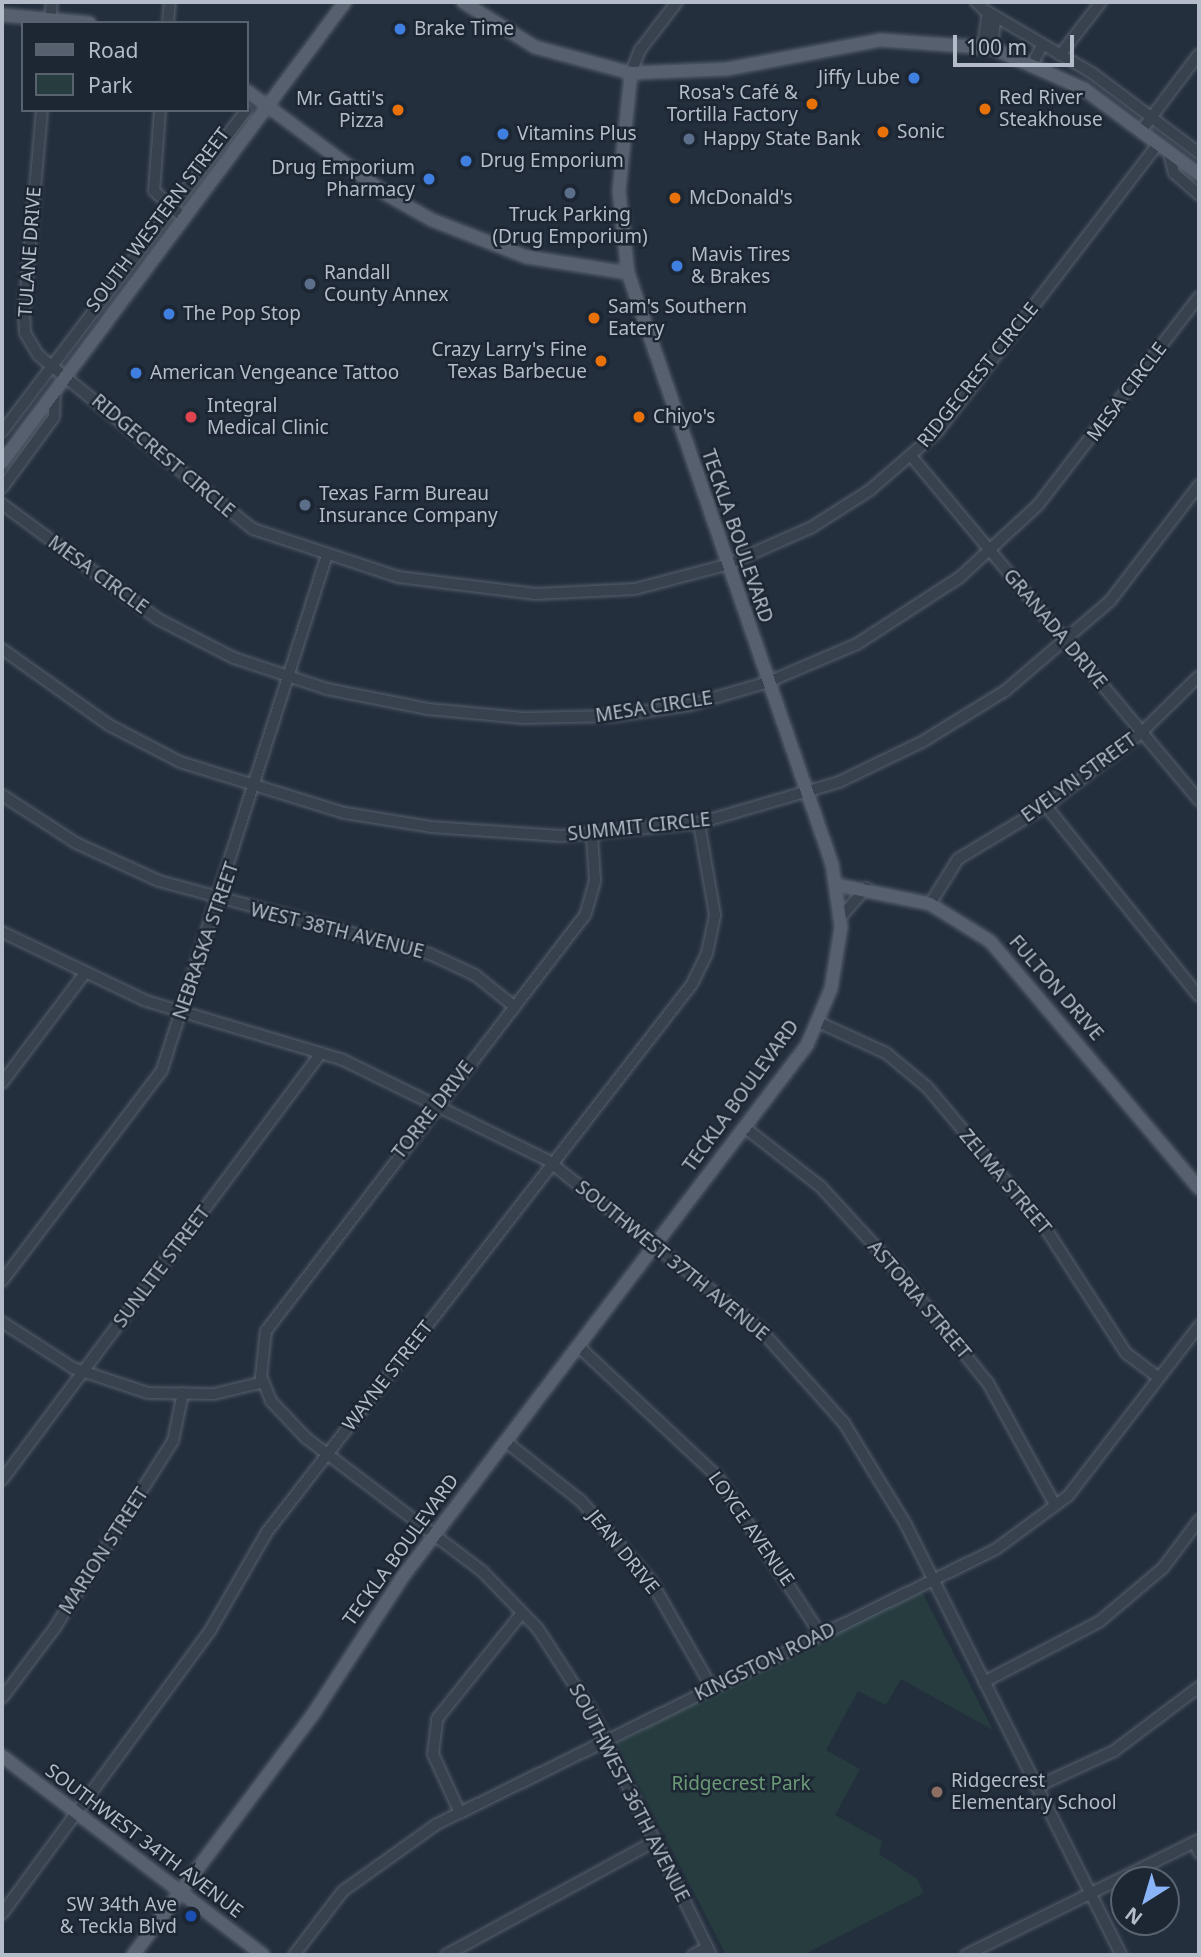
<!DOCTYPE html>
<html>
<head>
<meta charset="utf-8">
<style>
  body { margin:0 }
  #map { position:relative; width:1201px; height:1957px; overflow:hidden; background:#242f3e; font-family:"Noto Sans",sans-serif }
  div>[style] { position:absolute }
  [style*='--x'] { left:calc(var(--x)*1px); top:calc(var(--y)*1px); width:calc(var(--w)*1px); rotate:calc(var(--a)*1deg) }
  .green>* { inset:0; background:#263c3f }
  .roads { filter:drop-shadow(0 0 2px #565f6c) drop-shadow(0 0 2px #565f6c) }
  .minor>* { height:10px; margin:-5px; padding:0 5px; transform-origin:5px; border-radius:5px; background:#38414e }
  .major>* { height:12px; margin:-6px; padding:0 6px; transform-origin:6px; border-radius:6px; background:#56606e }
  .dots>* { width:19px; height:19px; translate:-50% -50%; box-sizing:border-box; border:4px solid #1d2633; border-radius:50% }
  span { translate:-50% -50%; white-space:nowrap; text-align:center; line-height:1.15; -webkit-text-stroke:5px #1d2633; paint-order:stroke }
  .poi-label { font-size:19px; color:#b4bcc9 }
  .left { translate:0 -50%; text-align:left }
  .right { translate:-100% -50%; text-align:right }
  .street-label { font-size:19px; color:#b4bcc9 }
  .park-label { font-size:19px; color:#6b9a76 }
  .frame { position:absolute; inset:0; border:4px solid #b4bcc9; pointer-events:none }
  .legend { position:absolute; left:21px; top:21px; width:228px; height:91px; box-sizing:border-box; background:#1d2633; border:2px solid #59626f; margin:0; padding:9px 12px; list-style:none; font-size:21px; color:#b4bcc9 }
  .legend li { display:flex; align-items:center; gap:14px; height:35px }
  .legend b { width:35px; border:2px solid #59626f }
  .north { position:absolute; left:1110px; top:1866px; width:70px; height:70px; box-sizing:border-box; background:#1d2633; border:2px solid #59626f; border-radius:50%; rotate:217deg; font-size:19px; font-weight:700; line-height:28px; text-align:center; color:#b4bcc9 }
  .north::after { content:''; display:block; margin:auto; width:24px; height:32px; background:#8ab4f8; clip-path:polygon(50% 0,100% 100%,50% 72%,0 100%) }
  .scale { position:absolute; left:953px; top:35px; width:121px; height:32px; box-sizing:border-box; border:4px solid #b4bcc9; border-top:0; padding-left:9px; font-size:21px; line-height:24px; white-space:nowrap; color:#b4bcc9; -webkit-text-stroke:5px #1d2633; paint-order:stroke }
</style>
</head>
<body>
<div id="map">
  <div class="green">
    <div style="clip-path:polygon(920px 1588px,993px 1730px,901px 1679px,886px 1705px,858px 1691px,826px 1750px,860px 1769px,835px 1815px,882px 1841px,879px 1854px,917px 1879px,924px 1893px,803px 1955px,726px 1955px,617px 1743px)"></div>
  </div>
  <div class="roads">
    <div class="minor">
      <div style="--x:976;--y:2;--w:26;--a:43"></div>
      <div style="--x:995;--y:20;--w:28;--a:96"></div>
      <div style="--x:988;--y:12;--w:121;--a:30.4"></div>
      <div style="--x:1092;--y:73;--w:134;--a:36.8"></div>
      <div style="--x:50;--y:23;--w:21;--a:-85"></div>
      <div style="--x:168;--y:23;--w:21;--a:-85"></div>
      <div style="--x:983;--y:47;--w:35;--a:-82"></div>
      <div style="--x:1060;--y:55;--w:67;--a:-52.3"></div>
      <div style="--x:1033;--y:63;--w:18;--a:-63"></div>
      <div style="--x:631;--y:73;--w:25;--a:-69"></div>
      <div style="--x:640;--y:50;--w:61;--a:-52.4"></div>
      <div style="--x:42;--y:110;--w:203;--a:95.1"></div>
      <div style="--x:24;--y:312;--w:21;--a:87"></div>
      <div style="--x:25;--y:333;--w:26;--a:59"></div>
      <div style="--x:38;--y:355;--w:277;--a:39"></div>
      <div style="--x:253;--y:529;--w:153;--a:18.3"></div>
      <div style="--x:398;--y:577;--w:139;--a:7"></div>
      <div style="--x:536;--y:594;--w:99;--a:-2.9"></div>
      <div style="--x:635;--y:589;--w:94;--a:-14.8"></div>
      <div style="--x:726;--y:565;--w:94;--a:-23.8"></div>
      <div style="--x:812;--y:527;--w:69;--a:-32.5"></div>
      <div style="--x:870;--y:490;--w:89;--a:-40.9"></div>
      <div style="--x:937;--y:432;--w:363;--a:-52.5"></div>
      <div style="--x:160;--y:110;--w:81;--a:94.2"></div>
      <div style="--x:154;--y:191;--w:40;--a:42"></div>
      <div style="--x:1141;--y:131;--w:96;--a:-53"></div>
      <div style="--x:1169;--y:152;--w:22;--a:77"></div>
      <div style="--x:1174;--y:173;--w:33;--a:41"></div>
      <div style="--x:2;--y:432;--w:404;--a:-52.8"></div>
      <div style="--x:911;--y:456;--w:449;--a:50.1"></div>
      <div style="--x:2;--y:488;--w:88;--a:-53.8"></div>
      <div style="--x:54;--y:417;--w:26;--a:-88"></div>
      <div style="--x:2;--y:504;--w:194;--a:36.4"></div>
      <div style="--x:158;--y:619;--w:85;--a:27.2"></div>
      <div style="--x:234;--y:658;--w:98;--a:18.4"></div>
      <div style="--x:327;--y:689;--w:103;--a:11.2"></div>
      <div style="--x:428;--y:709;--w:96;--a:5.4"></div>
      <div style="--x:524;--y:718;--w:89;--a:-1.3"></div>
      <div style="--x:613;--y:716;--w:78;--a:-8.1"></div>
      <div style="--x:690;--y:705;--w:81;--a:-16.4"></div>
      <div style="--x:768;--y:682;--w:97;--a:-23.1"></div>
      <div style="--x:857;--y:644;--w:123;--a:-33"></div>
      <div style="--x:960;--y:577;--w:106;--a:-42.7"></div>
      <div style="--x:1038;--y:505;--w:263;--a:-52.3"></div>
      <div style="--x:2;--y:649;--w:131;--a:35.4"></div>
      <div style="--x:109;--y:725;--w:80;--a:27.5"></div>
      <div style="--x:180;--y:762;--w:173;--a:17.2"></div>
      <div style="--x:345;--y:813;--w:87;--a:9.2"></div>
      <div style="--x:431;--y:827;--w:130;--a:4"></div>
      <div style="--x:561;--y:836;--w:139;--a:-5.4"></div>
      <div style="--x:699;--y:823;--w:146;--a:-16.3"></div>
      <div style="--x:839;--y:782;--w:92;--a:-25.7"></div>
      <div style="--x:922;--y:742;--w:97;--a:-31.6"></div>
      <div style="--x:1005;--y:691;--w:138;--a:-40.6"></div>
      <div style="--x:1110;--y:601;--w:146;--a:-52.5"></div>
      <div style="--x:2;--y:795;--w:88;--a:33"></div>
      <div style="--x:76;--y:843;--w:91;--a:24.6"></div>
      <div style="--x:159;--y:881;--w:281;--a:15.1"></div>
      <div style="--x:430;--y:954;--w:50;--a:25"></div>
      <div style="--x:475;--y:975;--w:51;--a:38.7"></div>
      <div style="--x:1046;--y:806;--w:244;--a:51.2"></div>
      <div style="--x:592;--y:835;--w:46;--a:86.3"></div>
      <div style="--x:595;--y:881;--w:35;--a:106"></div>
      <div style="--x:585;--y:915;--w:524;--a:127.48"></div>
      <div style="--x:266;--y:1331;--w:45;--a:96.3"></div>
      <div style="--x:261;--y:1376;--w:27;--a:68"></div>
      <div style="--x:271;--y:1401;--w:51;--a:46.6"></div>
      <div style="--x:306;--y:1438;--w:221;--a:37.1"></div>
      <div style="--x:482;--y:1571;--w:81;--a:46"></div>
      <div style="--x:538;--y:1629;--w:95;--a:57"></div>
      <div style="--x:590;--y:1709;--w:274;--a:63.8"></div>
      <div style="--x:930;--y:904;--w:53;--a:-58.1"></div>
      <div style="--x:958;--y:859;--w:103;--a:-31.1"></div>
      <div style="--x:1046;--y:806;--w:120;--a:-37.5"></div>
      <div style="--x:1141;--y:733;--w:81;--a:-44.5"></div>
      <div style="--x:840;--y:918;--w:40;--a:-49"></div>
      <div style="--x:2;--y:932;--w:160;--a:25.6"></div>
      <div style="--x:146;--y:1001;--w:203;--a:16.6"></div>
      <div style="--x:341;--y:1059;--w:229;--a:26.1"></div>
      <div style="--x:547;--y:1160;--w:270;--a:38.4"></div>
      <div style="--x:759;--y:1328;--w:127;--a:48.2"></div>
      <div style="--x:844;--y:1423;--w:117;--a:58.6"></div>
      <div style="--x:905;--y:1523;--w:483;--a:63.4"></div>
      <div style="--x:818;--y:1022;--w:75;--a:24.5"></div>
      <div style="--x:886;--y:1053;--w:53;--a:39.7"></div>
      <div style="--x:927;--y:1087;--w:185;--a:50"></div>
      <div style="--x:1046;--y:1229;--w:148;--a:57.2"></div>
      <div style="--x:1126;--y:1353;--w:41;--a:37.1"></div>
      <div style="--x:2;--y:1083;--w:136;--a:-53"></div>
      <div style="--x:744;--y:1127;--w:98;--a:37.9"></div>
      <div style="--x:821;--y:1187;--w:113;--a:47.5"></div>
      <div style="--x:897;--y:1270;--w:145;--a:51.2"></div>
      <div style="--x:988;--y:1383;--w:139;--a:61.2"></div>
      <div style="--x:2;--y:1281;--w:265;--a:-52.8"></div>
      <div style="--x:162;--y:1070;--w:538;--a:-72.24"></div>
      <div style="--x:2;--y:1322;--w:85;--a:32.9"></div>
      <div style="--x:73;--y:1368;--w:79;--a:18.4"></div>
      <div style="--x:148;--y:1393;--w:66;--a:0.9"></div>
      <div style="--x:214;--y:1394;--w:51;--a:-13.5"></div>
      <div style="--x:578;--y:1346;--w:190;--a:43.1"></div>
      <div style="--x:717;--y:1476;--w:190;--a:56.8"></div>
      <div style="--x:505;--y:1441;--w:97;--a:38.3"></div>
      <div style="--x:581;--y:1501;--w:106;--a:48.8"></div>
      <div style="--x:651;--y:1581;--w:123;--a:60.3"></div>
      <div style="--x:2;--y:1480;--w:533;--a:-53.24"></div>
      <div style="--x:984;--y:1682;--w:130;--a:-27.6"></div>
      <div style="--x:1099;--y:1622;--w:84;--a:-40.2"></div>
      <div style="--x:1163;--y:1568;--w:60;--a:-53.1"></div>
      <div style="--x:2;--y:1698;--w:86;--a:-53"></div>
      <div style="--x:54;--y:1629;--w:222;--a:-57.7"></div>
      <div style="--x:173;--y:1441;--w:49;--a:-78.2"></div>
      <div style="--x:1036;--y:1787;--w:86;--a:-24.8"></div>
      <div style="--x:1114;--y:1751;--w:106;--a:-37"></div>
      <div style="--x:460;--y:1813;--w:65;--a:-114.6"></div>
      <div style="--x:433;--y:1754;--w:35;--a:-83"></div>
      <div style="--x:437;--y:1719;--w:136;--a:-51.3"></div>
      <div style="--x:1195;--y:1843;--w:11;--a:68"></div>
      <div style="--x:2;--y:1914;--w:353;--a:-53.7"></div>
      <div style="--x:211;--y:1629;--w:112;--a:-60"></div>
      <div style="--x:267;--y:1532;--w:693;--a:-52.2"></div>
      <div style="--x:692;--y:984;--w:34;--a:-64"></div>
      <div style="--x:707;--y:953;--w:39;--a:-78"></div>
      <div style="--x:715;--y:915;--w:93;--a:-99.9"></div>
      <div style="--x:294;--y:1955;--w:81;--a:-52.6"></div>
      <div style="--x:343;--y:1891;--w:115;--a:-35.5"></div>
      <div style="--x:437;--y:1824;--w:623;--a:-26.19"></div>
      <div style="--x:996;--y:1549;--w:89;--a:-36.4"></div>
      <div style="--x:1068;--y:1496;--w:215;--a:-52.4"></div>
      <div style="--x:446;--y:1955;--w:238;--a:-28.6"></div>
      <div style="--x:693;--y:1955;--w:16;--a:-27"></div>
      <div style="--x:966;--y:1955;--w:260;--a:-26.3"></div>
    </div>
    <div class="major">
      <div style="--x:463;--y:2;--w:85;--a:32"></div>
      <div style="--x:535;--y:47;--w:99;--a:15.2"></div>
      <div style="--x:631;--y:73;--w:96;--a:-2.4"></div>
      <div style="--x:727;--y:69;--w:156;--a:-10.7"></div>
      <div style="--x:880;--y:40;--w:112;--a:4.1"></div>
      <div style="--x:992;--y:48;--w:101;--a:24"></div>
      <div style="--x:1084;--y:89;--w:143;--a:36.5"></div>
      <div style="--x:2;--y:15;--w:88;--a:5.2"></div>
      <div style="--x:247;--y:91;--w:173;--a:36.5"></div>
      <div style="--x:386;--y:194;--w:53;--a:29.5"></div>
      <div style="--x:432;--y:220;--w:102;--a:21.3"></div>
      <div style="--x:527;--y:257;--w:102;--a:9"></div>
      <div style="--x:2;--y:462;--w:574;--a:-53.29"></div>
      <div style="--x:837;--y:885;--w:95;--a:11.5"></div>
      <div style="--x:930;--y:904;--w:70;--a:31.7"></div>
      <div style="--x:990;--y:941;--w:324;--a:49.8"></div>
      <div style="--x:2;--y:1756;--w:328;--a:37.3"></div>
      <div style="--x:133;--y:1955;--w:299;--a:-53.2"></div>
      <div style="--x:312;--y:1716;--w:168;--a:-56.9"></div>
      <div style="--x:404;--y:1575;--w:666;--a:-52.75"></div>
      <div style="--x:807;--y:1045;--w:61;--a:-66.8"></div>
      <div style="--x:831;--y:989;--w:63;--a:-80.8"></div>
      <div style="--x:841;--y:927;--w:64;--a:-98.1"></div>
      <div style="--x:832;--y:864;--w:625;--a:-109.04"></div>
      <div style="--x:628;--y:273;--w:82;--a:-96.3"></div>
      <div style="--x:619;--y:191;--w:119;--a:-84.2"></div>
    </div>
  </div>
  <div class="dots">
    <div style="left:400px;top:29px;background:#3f7fe0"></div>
    <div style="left:914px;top:78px;background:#3f7fe0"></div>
    <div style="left:812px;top:104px;background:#e8710a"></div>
    <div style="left:985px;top:109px;background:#e8710a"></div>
    <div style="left:398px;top:110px;background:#e8710a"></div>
    <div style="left:883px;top:132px;background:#e8710a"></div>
    <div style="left:503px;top:134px;background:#3f7fe0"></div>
    <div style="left:689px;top:139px;background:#5c6f8a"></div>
    <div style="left:466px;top:161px;background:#3f7fe0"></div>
    <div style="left:429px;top:179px;background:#3f7fe0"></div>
    <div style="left:570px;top:193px;background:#5c6f8a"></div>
    <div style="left:675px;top:198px;background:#e8710a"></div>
    <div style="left:677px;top:266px;background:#3f7fe0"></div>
    <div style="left:310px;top:284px;background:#5c6f8a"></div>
    <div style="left:169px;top:314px;background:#3f7fe0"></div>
    <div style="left:594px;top:318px;background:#e8710a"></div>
    <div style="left:601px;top:361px;background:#e8710a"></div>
    <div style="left:136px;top:373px;background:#3f7fe0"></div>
    <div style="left:191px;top:417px;background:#e0444e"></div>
    <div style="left:639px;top:417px;background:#e8710a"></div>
    <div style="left:305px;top:505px;background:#5c6f8a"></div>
    <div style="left:937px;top:1792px;background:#8d6e63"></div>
    <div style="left:191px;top:1916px;background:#1a4fb4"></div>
  </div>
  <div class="poi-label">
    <span class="left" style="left:414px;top:29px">Brake Time</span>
    <span class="right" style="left:900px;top:78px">Jiffy Lube</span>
    <span class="right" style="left:798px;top:104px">Rosa's Café &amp;<br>Tortilla Factory</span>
    <span class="left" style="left:999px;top:109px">Red River<br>Steakhouse</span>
    <span class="right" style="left:384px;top:110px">Mr. Gatti's<br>Pizza</span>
    <span class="left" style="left:897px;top:132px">Sonic</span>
    <span class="left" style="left:517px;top:134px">Vitamins Plus</span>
    <span class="left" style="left:703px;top:139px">Happy State Bank</span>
    <span class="left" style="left:480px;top:161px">Drug Emporium</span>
    <span class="right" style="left:415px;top:179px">Drug Emporium<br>Pharmacy</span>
    <span class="left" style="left:689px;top:198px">McDonald's</span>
    <span style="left:570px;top:226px">Truck Parking<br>(Drug Emporium)</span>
    <span class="left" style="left:691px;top:266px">Mavis Tires<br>&amp; Brakes</span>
    <span class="left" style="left:324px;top:284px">Randall<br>County Annex</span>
    <span class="left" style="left:608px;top:318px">Sam's Southern<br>Eatery</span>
    <span class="left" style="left:183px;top:314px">The Pop Stop</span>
    <span class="right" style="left:587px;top:361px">Crazy Larry's Fine<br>Texas Barbecue</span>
    <span class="left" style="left:150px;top:373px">American Vengeance Tattoo</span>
    <span class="left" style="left:207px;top:417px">Integral<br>Medical Clinic</span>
    <span class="left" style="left:653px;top:417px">Chiyo's</span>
    <span class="left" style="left:319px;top:505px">Texas Farm Bureau<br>Insurance Company</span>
    <span class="left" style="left:951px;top:1792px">Ridgecrest<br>Elementary School</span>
    <span class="right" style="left:177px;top:1916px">SW 34th Ave<br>&amp; Teckla Blvd</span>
  </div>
  <div class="street-label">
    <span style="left:158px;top:220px;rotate:-53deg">SOUTH WESTERN STREET</span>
    <span style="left:30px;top:252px;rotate:-86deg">TULANE DRIVE</span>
    <span style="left:978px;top:375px;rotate:-51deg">RIDGECREST CIRCLE</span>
    <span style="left:1127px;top:392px;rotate:-53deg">MESA CIRCLE</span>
    <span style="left:163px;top:456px;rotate:40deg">RIDGECREST CIRCLE</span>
    <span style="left:737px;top:536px;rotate:71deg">TECKLA BOULEVARD</span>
    <span style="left:98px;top:575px;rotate:36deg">MESA CIRCLE</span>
    <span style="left:1055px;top:629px;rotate:50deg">GRANADA DRIVE</span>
    <span style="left:654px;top:707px;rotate:-9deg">MESA CIRCLE</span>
    <span style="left:1079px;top:778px;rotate:-36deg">EVELYN STREET</span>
    <span style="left:639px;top:827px;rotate:-6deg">SUMMIT CIRCLE</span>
    <span style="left:337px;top:931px;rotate:14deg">WEST 38TH AVENUE</span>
    <span style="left:206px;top:941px;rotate:-71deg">NEBRASKA STREET</span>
    <span style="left:1056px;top:988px;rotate:49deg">FULTON DRIVE</span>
    <span style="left:741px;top:1096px;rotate:-54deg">TECKLA BOULEVARD</span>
    <span style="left:433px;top:1110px;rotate:-52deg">TORRE DRIVE</span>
    <span style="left:1005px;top:1182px;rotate:50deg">ZELMA STREET</span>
    <span style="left:672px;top:1261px;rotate:39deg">SOUTHWEST 37TH AVENUE</span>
    <span style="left:162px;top:1267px;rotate:-53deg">SUNLITE STREET</span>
    <span style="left:919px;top:1300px;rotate:50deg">ASTORIA STREET</span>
    <span style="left:388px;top:1376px;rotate:-52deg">WAYNE STREET</span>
    <span style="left:751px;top:1529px;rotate:55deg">LOYCE AVENUE</span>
    <span style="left:401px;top:1550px;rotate:-54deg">TECKLA BOULEVARD</span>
    <span style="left:104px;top:1551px;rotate:-57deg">MARION STREET</span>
    <span style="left:623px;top:1552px;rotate:51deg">JEAN DRIVE</span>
    <span style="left:765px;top:1662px;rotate:-26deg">KINGSTON ROAD</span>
    <span style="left:629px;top:1793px;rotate:63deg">SOUTHWEST 36TH AVENUE</span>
    <span style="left:144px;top:1841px;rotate:37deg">SOUTHWEST 34TH AVENUE</span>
  </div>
  <div class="park-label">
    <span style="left:741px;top:1784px">Ridgecrest Park</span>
  </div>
  <div class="frame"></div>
  <ul class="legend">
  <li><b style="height:9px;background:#56606e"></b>Road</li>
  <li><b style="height:19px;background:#263c3f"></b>Park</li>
  </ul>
  <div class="north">N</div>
  <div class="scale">100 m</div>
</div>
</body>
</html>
